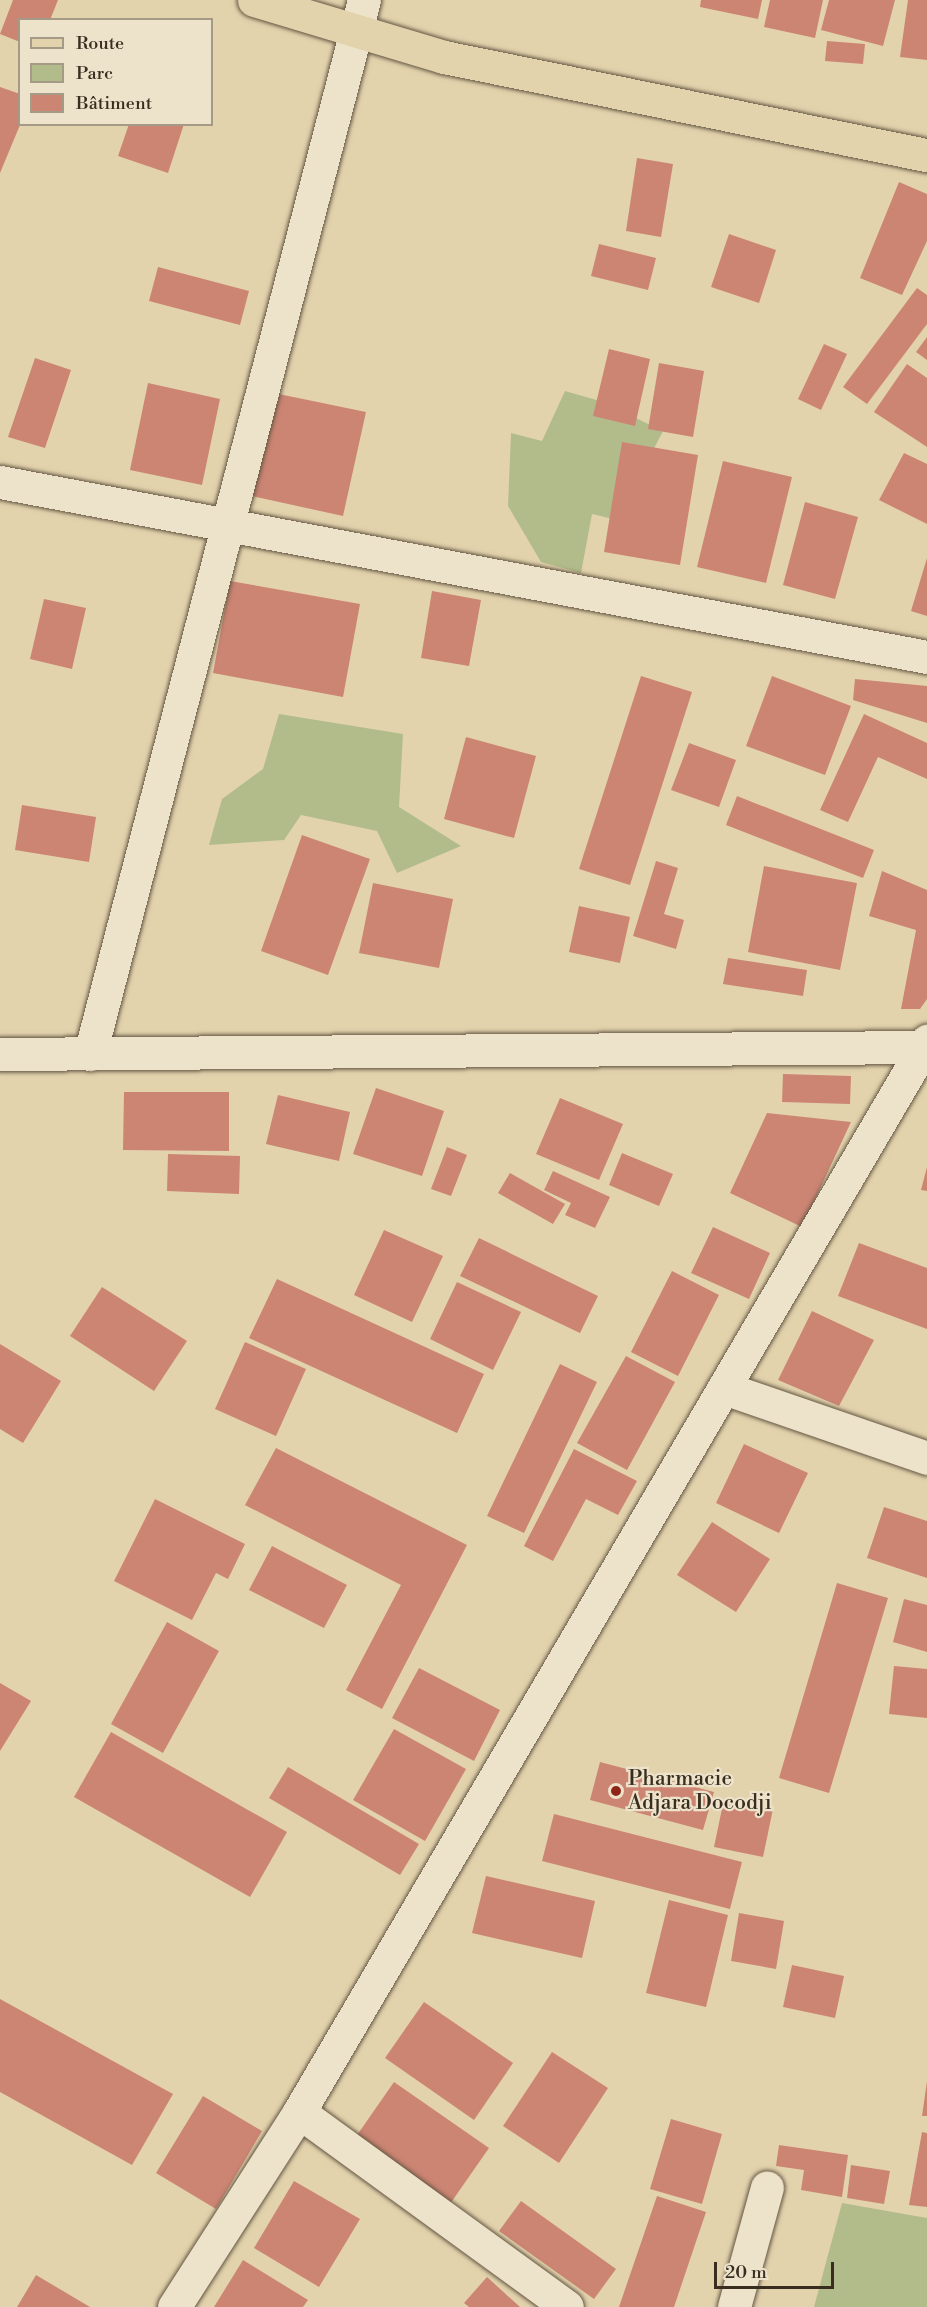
<!DOCTYPE html>
<html>
<head>
<meta charset="utf-8">
<style>
  body { margin:0 }
  #map { position:relative; width:927px; height:2307px; overflow:hidden; background:#e3d3ad; font-family:"Libre Bodoni",serif }
  div>[style] { position:absolute }
  [style*='--x'] { left:calc(var(--x)*1px); top:calc(var(--y)*1px); width:calc(var(--w)*1px); rotate:calc(var(--a)*1deg) }
  .green>* { inset:0; background:#b2bc8b }
  .building>* { inset:0; background:#cc8573 }
  .roads { filter:drop-shadow(0 0 2px #635642) drop-shadow(0 0 2px #635642) }
  .minor>* { height:33px; margin:-16.5px; padding:0 16.5px; transform-origin:16.5px; border-radius:16.5px; background:#ede2ca }
  .major>* { height:33px; margin:-16.5px; padding:0 16.5px; transform-origin:16.5px; border-radius:16.5px; background:#e3d3ad }
  .dots>* { width:16px; height:16px; translate:-50% -50%; box-sizing:border-box; border:3px solid #ede2ca; border-radius:50% }
  span { translate:-50% -50%; white-space:nowrap; text-align:center; line-height:1.15; -webkit-text-stroke:4.5px #ede2ca; paint-order:stroke }
  .poi-label { font-size:21px; color:#382d1f }
  .left { translate:0 -50%; text-align:left }
  .legend { position:absolute; left:18px; top:18px; width:195px; height:108px; box-sizing:border-box; background:#ede2ca; border:2px solid #a59a86; margin:0; padding:8px 10px; list-style:none; font-size:18px; color:#382d1f }
  .legend li { display:flex; align-items:center; gap:12px; height:30px }
  .legend b { width:30px; border:2px solid #a59a86 }
  .scale { position:absolute; left:714px; top:2262px; width:120px; height:27px; box-sizing:border-box; border:3px solid #382d1f; border-top:0; padding-left:8px; font-size:18px; line-height:21px; white-space:nowrap; color:#382d1f; -webkit-text-stroke:4px #ede2ca; paint-order:stroke }
</style>
</head>
<body>
<div id="map">
  <div class="green">
    <div style="clip-path:polygon(565px 391px,600px 401px,663px 431px,617px 520px,592px 514px,581px 573px,541px 562px,508px 506px,511px 433px,542px 441px)"></div>
    <div style="clip-path:polygon(279px 714px,403px 734px,399px 807px,461px 846px,397px 873px,377px 831px,301px 815px,284px 840px,209px 845px,222px 799px,263px 769px)"></div>
    <div style="clip-path:polygon(842px 2203px,927px 2218px,927px 2307px,814px 2307px)"></div>
  </div>
  <div class="building">
    <div style="clip-path:polygon(13px 0,58px 0,50px 20px,20px 20px,20px 42px,0 34px)"></div>
    <div style="clip-path:polygon(701px 0,762px 0,758px 19px,700px 7px)"></div>
    <div style="clip-path:polygon(770px 0,823px 0,815px 38px,764px 27px)"></div>
    <div style="clip-path:polygon(829px 0,895px 0,883px 46px,821px 30px)"></div>
    <div style="clip-path:polygon(908px 0,927px 0,927px 60px,900px 57px)"></div>
    <div style="clip-path:polygon(827px 41px,865px 44px,863px 64px,825px 61px)"></div>
    <div style="clip-path:polygon(0 87px,20px 94px,20px 125px,0 173px)"></div>
    <div style="clip-path:polygon(129px 124px,184px 124px,168px 173px,118px 156px)"></div>
    <div style="clip-path:polygon(637px 158px,673px 164px,661px 237px,626px 231px)"></div>
    <div style="clip-path:polygon(899px 182px,927px 194px,927px 241px,902px 295px,860px 278px)"></div>
    <div style="clip-path:polygon(729px 234px,776px 250px,759px 303px,711px 287px)"></div>
    <div style="clip-path:polygon(599px 244px,656px 258px,648px 290px,591px 276px)"></div>
    <div style="clip-path:polygon(158px 267px,249px 291px,240px 325px,149px 301px)"></div>
    <div style="clip-path:polygon(917px 288px,927px 295px,927px 324px,867px 404px,843px 387px)"></div>
    <div style="clip-path:polygon(927px 337px,927px 360px,916px 352px)"></div>
    <div style="clip-path:polygon(824px 344px,847px 354px,821px 410px,798px 399px)"></div>
    <div style="clip-path:polygon(609px 349px,650px 359px,635px 426px,593px 416px)"></div>
    <div style="clip-path:polygon(35px 358px,71px 370px,45px 448px,8px 437px)"></div>
    <div style="clip-path:polygon(659px 363px,704px 371px,693px 437px,648px 429px)"></div>
    <div style="clip-path:polygon(907px 364px,927px 378px,927px 447px,874px 412px)"></div>
    <div style="clip-path:polygon(148px 383px,220px 399px,202px 485px,130px 470px)"></div>
    <div style="clip-path:polygon(269px 392px,366px 412px,343px 516px,247px 495px)"></div>
    <div style="clip-path:polygon(622px 442px,698px 455px,680px 565px,604px 552px)"></div>
    <div style="clip-path:polygon(904px 453px,927px 464px,927px 524px,879px 500px)"></div>
    <div style="clip-path:polygon(723px 461px,792px 477px,766px 583px,697px 567px)"></div>
    <div style="clip-path:polygon(805px 502px,858px 517px,835px 599px,783px 585px)"></div>
    <div style="clip-path:polygon(927px 558px,927px 616px,911px 611px)"></div>
    <div style="clip-path:polygon(230px 581px,360px 604px,343px 697px,213px 673px)"></div>
    <div style="clip-path:polygon(432px 591px,481px 600px,469px 666px,421px 658px)"></div>
    <div style="clip-path:polygon(44px 599px,86px 608px,72px 669px,30px 659px)"></div>
    <div style="clip-path:polygon(641px 676px,692px 692px,630px 885px,579px 869px)"></div>
    <div style="clip-path:polygon(772px 676px,851px 706px,825px 775px,746px 746px)"></div>
    <div style="clip-path:polygon(855px 679px,927px 686px,927px 723px,853px 700px)"></div>
    <div style="clip-path:polygon(864px 714px,927px 743px,927px 779px,878px 757px,848px 822px,820px 810px)"></div>
    <div style="clip-path:polygon(466px 737px,536px 756px,514px 838px,444px 819px)"></div>
    <div style="clip-path:polygon(689px 743px,736px 760px,719px 807px,671px 790px)"></div>
    <div style="clip-path:polygon(737px 796px,874px 850px,863px 878px,726px 825px)"></div>
    <div style="clip-path:polygon(22px 805px,96px 817px,89px 862px,15px 850px)"></div>
    <div style="clip-path:polygon(302px 835px,370px 859px,328px 975px,261px 951px)"></div>
    <div style="clip-path:polygon(656px 861px,678px 868px,664px 914px,684px 920px,676px 949px,633px 936px)"></div>
    <div style="clip-path:polygon(764px 866px,857px 883px,840px 970px,748px 952px)"></div>
    <div style="clip-path:polygon(882px 871px,927px 890px,927px 999px,920px 1009px,901px 1009px,916px 930px,869px 916px)"></div>
    <div style="clip-path:polygon(373px 883px,453px 899px,439px 968px,359px 953px)"></div>
    <div style="clip-path:polygon(579px 906px,630px 917px,620px 963px,569px 952px)"></div>
    <div style="clip-path:polygon(728px 958px,807px 970px,803px 996px,723px 984px)"></div>
    <div style="clip-path:polygon(783px 1074px,851px 1076px,850px 1104px,782px 1102px)"></div>
    <div style="clip-path:polygon(376px 1088px,444px 1111px,422px 1176px,353px 1154px)"></div>
    <div style="clip-path:polygon(124px 1092px,229px 1092px,229px 1151px,123px 1150px)"></div>
    <div style="clip-path:polygon(278px 1095px,350px 1112px,339px 1161px,266px 1144px)"></div>
    <div style="clip-path:polygon(560px 1098px,623px 1124px,599px 1180px,536px 1154px)"></div>
    <div style="clip-path:polygon(767px 1113px,851px 1122px,802px 1227px,730px 1193px)"></div>
    <div style="clip-path:polygon(447px 1147px,467px 1155px,451px 1196px,431px 1189px)"></div>
    <div style="clip-path:polygon(622px 1153px,673px 1174px,659px 1206px,609px 1185px)"></div>
    <div style="clip-path:polygon(168px 1154px,240px 1156px,239px 1194px,167px 1191px)"></div>
    <div style="clip-path:polygon(927px 1167px,927px 1191px,921px 1190px)"></div>
    <div style="clip-path:polygon(553px 1171px,610px 1197px,595px 1228px,565px 1215px,571px 1203px,544px 1190px)"></div>
    <div style="clip-path:polygon(510px 1173px,565px 1204px,553px 1224px,498px 1193px)"></div>
    <div style="clip-path:polygon(713px 1227px,770px 1253px,749px 1299px,691px 1273px)"></div>
    <div style="clip-path:polygon(384px 1230px,443px 1256px,412px 1322px,354px 1295px)"></div>
    <div style="clip-path:polygon(479px 1238px,598px 1296px,580px 1333px,460px 1276px)"></div>
    <div style="clip-path:polygon(859px 1243px,927px 1268px,927px 1329px,838px 1296px)"></div>
    <div style="clip-path:polygon(672px 1271px,719px 1295px,678px 1376px,631px 1352px)"></div>
    <div style="clip-path:polygon(277px 1279px,484px 1374px,457px 1433px,249px 1338px)"></div>
    <div style="clip-path:polygon(457px 1282px,521px 1312px,493px 1370px,430px 1339px)"></div>
    <div style="clip-path:polygon(102px 1287px,187px 1341px,154px 1391px,70px 1336px)"></div>
    <div style="clip-path:polygon(812px 1311px,874px 1340px,839px 1406px,778px 1380px)"></div>
    <div style="clip-path:polygon(245px 1342px,306px 1369px,276px 1436px,215px 1409px)"></div>
    <div style="clip-path:polygon(0 1344px,61px 1381px,23px 1443px,0 1429px)"></div>
    <div style="clip-path:polygon(626px 1356px,675px 1382px,627px 1470px,577px 1443px)"></div>
    <div style="clip-path:polygon(560px 1364px,597px 1382px,524px 1533px,487px 1516px)"></div>
    <div style="clip-path:polygon(744px 1444px,808px 1473px,779px 1533px,716px 1503px)"></div>
    <div style="clip-path:polygon(276px 1448px,467px 1545px,382px 1709px,346px 1690px,401px 1585px,245px 1505px)"></div>
    <div style="clip-path:polygon(574px 1449px,637px 1481px,618px 1515px,586px 1499px,553px 1561px,524px 1546px)"></div>
    <div style="clip-path:polygon(155px 1499px,245px 1544px,228px 1579px,216px 1573px,192px 1620px,114px 1581px)"></div>
    <div style="clip-path:polygon(884px 1507px,927px 1521px,927px 1578px,867px 1558px)"></div>
    <div style="clip-path:polygon(712px 1522px,770px 1559px,736px 1612px,677px 1575px)"></div>
    <div style="clip-path:polygon(272px 1546px,347px 1585px,324px 1628px,249px 1590px)"></div>
    <div style="clip-path:polygon(837px 1583px,888px 1598px,829px 1793px,779px 1778px)"></div>
    <div style="clip-path:polygon(904px 1599px,927px 1605px,927px 1652px,893px 1642px)"></div>
    <div style="clip-path:polygon(167px 1622px,219px 1651px,163px 1753px,111px 1724px)"></div>
    <div style="clip-path:polygon(894px 1666px,927px 1669px,927px 1718px,889px 1714px)"></div>
    <div style="clip-path:polygon(419px 1668px,500px 1710px,474px 1761px,392px 1718px)"></div>
    <div style="clip-path:polygon(0 1683px,31px 1701px,0 1751px)"></div>
    <div style="clip-path:polygon(394px 1729px,466px 1769px,425px 1841px,353px 1800px)"></div>
    <div style="clip-path:polygon(111px 1732px,287px 1832px,250px 1897px,74px 1797px)"></div>
    <div style="clip-path:polygon(600px 1762px,714px 1792px,703px 1830px,590px 1800px)"></div>
    <div style="clip-path:polygon(288px 1767px,419px 1844px,400px 1875px,269px 1798px)"></div>
    <div style="clip-path:polygon(724px 1799px,773px 1809px,763px 1857px,714px 1847px)"></div>
    <div style="clip-path:polygon(554px 1814px,742px 1862px,730px 1909px,542px 1861px)"></div>
    <div style="clip-path:polygon(486px 1876px,595px 1901px,582px 1958px,472px 1933px)"></div>
    <div style="clip-path:polygon(669px 1900px,728px 1915px,706px 2007px,646px 1993px)"></div>
    <div style="clip-path:polygon(739px 1913px,784px 1921px,776px 1969px,731px 1961px)"></div>
    <div style="clip-path:polygon(792px 1965px,844px 1976px,835px 2018px,783px 2007px)"></div>
    <div style="clip-path:polygon(0 1999px,173px 2094px,132px 2165px,0 2092px)"></div>
    <div style="clip-path:polygon(424px 2002px,513px 2063px,474px 2120px,385px 2058px)"></div>
    <div style="clip-path:polygon(552px 2052px,608px 2088px,559px 2163px,503px 2126px)"></div>
    <div style="clip-path:polygon(927px 2081px,927px 2116px,922px 2116px)"></div>
    <div style="clip-path:polygon(394px 2082px,489px 2148px,450px 2204px,355px 2138px)"></div>
    <div style="clip-path:polygon(203px 2096px,262px 2131px,216px 2209px,156px 2173px)"></div>
    <div style="clip-path:polygon(671px 2119px,722px 2134px,702px 2204px,650px 2189px)"></div>
    <div style="clip-path:polygon(922px 2132px,927px 2133px,927px 2207px,909px 2205px)"></div>
    <div style="clip-path:polygon(779px 2145px,848px 2155px,842px 2197px,801px 2190px,804px 2170px,776px 2166px)"></div>
    <div style="clip-path:polygon(851px 2165px,890px 2171px,884px 2204px,847px 2198px)"></div>
    <div style="clip-path:polygon(294px 2181px,360px 2219px,319px 2287px,254px 2248px)"></div>
    <div style="clip-path:polygon(657px 2196px,706px 2212px,674px 2307px,619px 2307px)"></div>
    <div style="clip-path:polygon(521px 2201px,616px 2269px,594px 2299px,499px 2231px)"></div>
    <div style="clip-path:polygon(243px 2260px,308px 2300px,303px 2307px,214px 2307px)"></div>
    <div style="clip-path:polygon(36px 2275px,90px 2307px,17px 2307px)"></div>
    <div style="clip-path:polygon(487px 2277px,520px 2307px,469px 2307px,464px 2303px)"></div>
  </div>
  <div class="roads">
    <div class="minor">
      <div style="--x:0;--y:482;--w:943;--a:10.69"></div>
      <div style="--x:0;--y:1054;--w:927;--a:-0.43"></div>
      <div style="--x:90;--y:1054;--w:1089;--a:-75.43"></div>
      <div style="--x:724;--y:1388;--w:215;--a:19"></div>
      <div style="--x:299;--y:2112;--w:331;--a:36"></div>
      <div style="--x:174;--y:2307;--w:232;--a:-57.3"></div>
      <div style="--x:299;--y:2112;--w:1242;--a:-59.61"></div>
      <div style="--x:734;--y:2307;--w:124;--a:-74.6"></div>
    </div>
    <div class="major">
      <div style="--x:254;--y:0;--w:198;--a:16.7"></div>
      <div style="--x:444;--y:57;--w:493;--a:11.5"></div>
    </div>
  </div>
  <div class="dots">
    <div style="left:616px;top:1791px;background:#8f2418"></div>
  </div>
  <div class="poi-label">
    <span class="left" style="left:628px;top:1791px">Pharmacie<br>Adjara Docodji</span>
  </div>
  <ul class="legend">
  <li><b style="height:8px;background:#e3d3ad"></b>Route</li>
  <li><b style="height:16px;background:#b2bc8b"></b>Parc</li>
  <li><b style="height:16px;background:#cc8573"></b>Bâtiment</li>
  </ul>
  <div class="scale">20 m</div>
</div>
</body>
</html>
